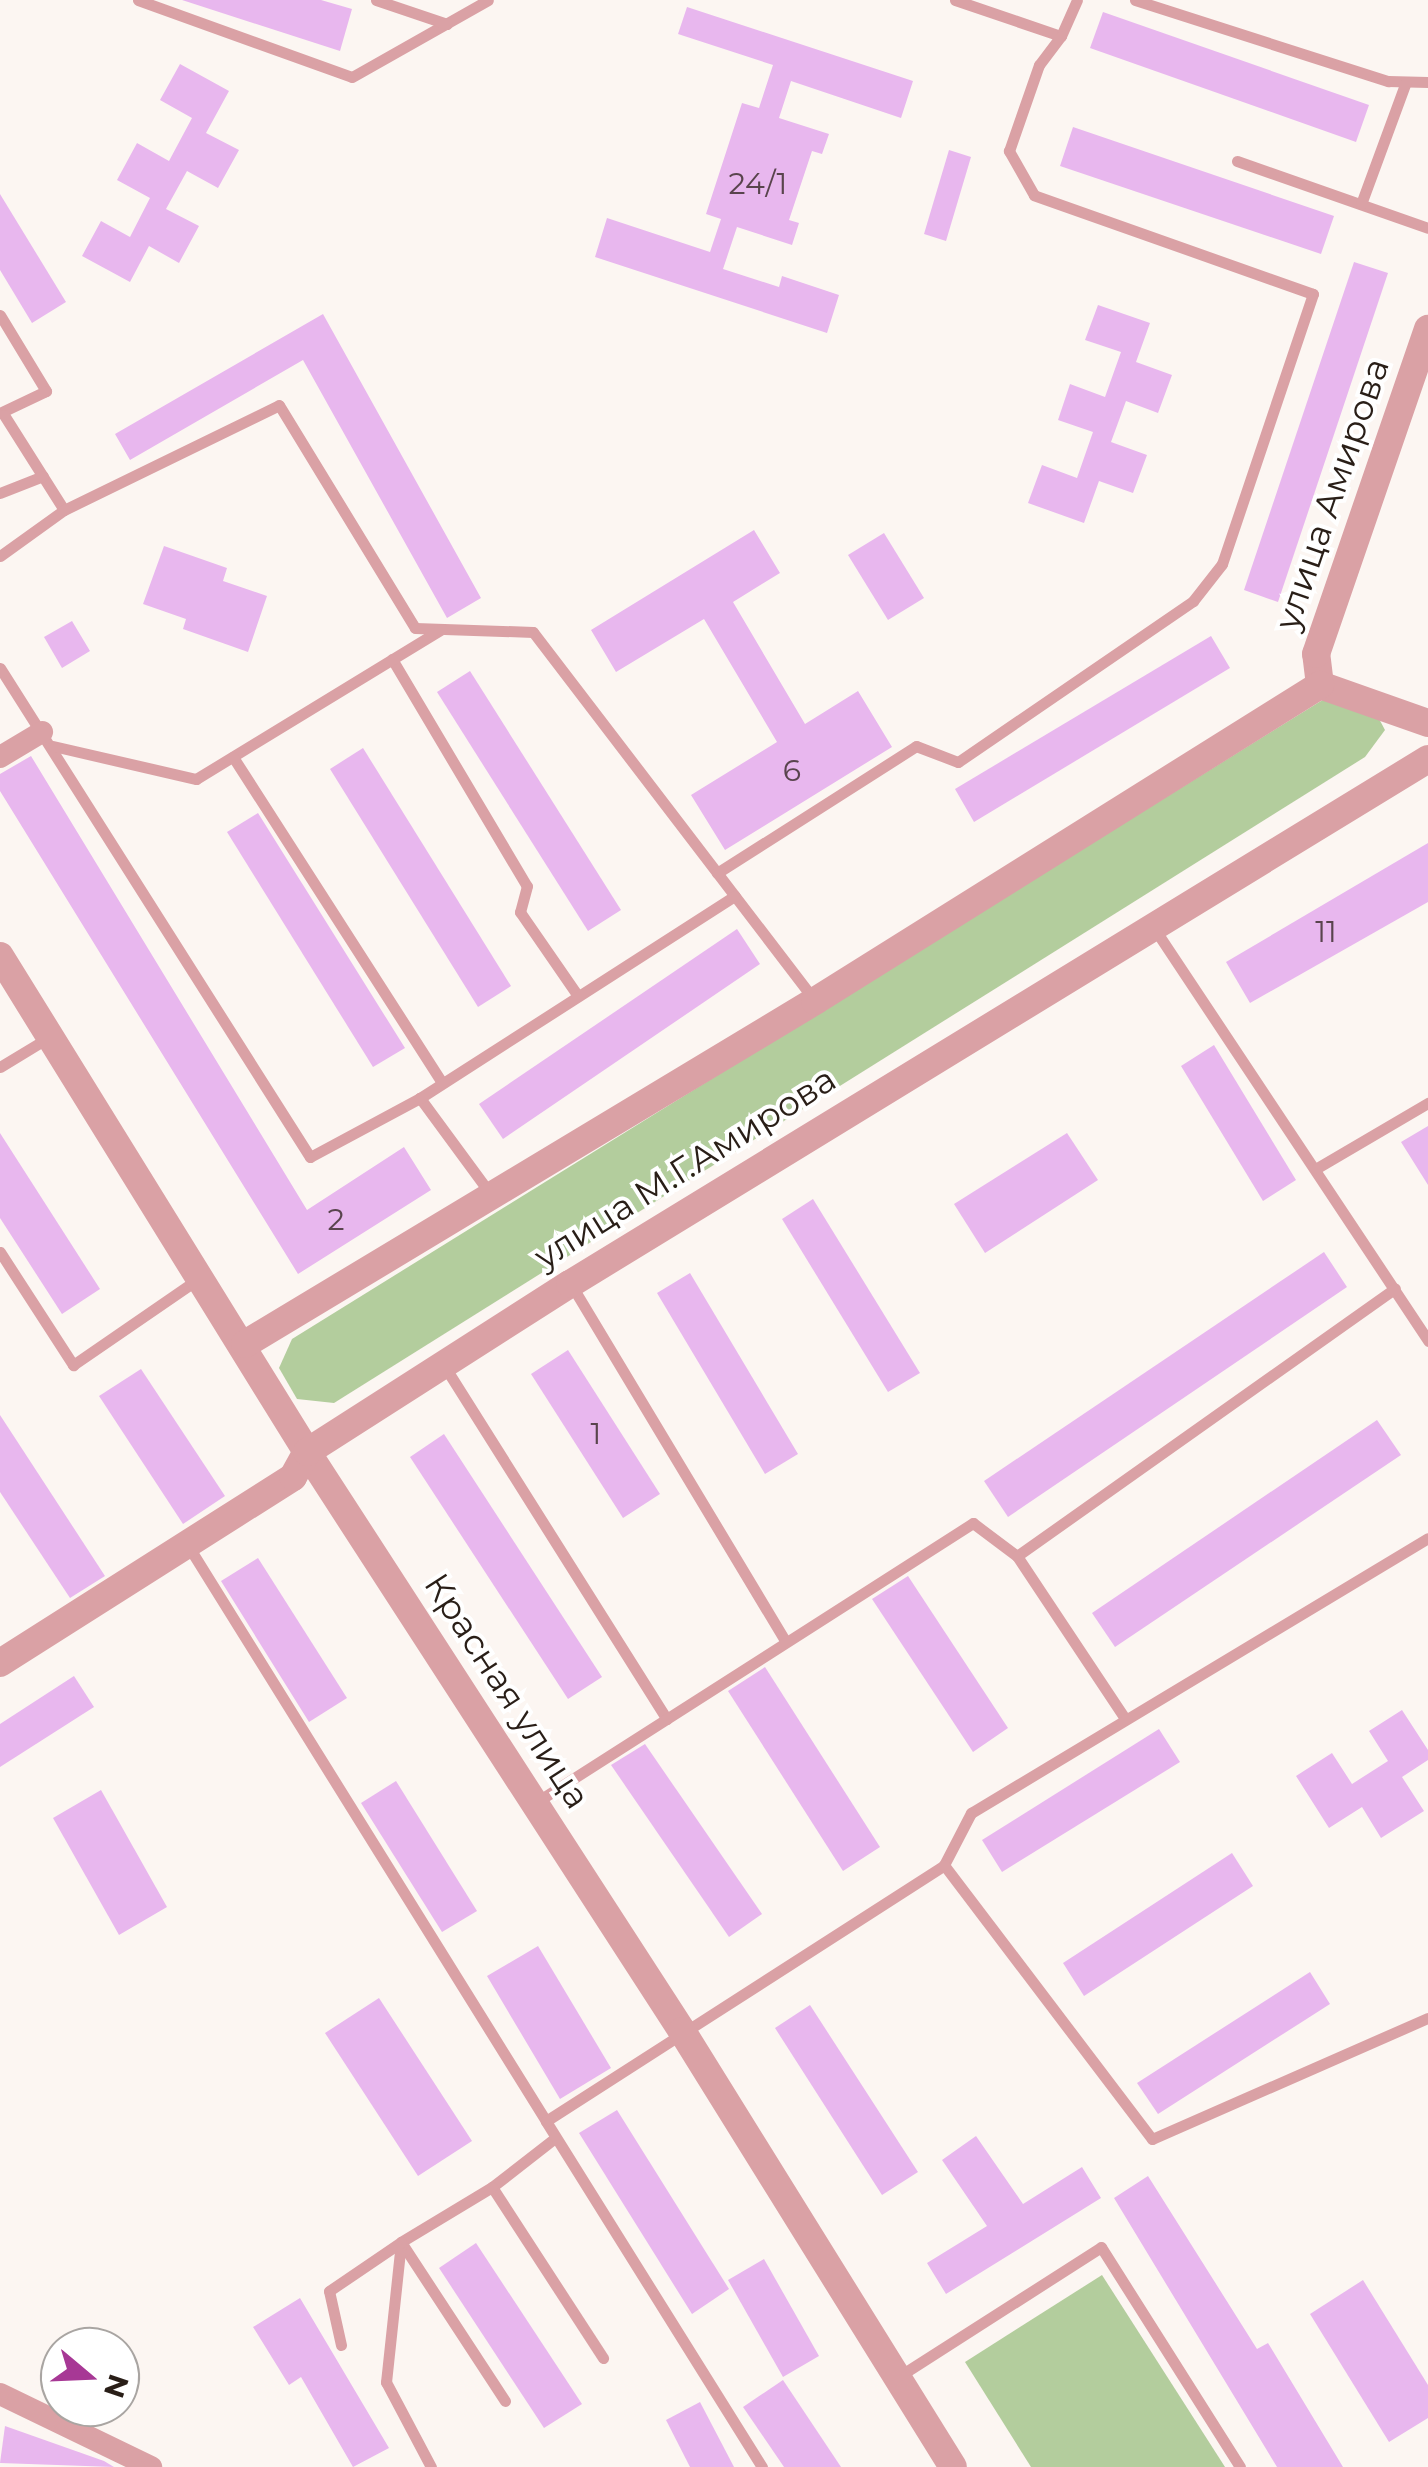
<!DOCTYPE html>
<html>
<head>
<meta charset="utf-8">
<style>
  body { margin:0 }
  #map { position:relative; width:1428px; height:2467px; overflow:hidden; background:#fcf6f2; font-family:Montserrat,sans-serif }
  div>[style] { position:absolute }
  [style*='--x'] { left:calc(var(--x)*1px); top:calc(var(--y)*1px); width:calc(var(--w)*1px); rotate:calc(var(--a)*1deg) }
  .green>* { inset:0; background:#b3cd9d }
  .building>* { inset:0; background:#e8b7ee }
  .service>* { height:11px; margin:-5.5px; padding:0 5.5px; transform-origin:5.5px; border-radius:5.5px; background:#daa1a5 }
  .minor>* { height:22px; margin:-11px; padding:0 11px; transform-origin:11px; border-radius:11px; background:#daa1a5 }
  .tertiary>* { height:28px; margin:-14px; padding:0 14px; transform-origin:14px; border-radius:14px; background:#daa1a5 }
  span { translate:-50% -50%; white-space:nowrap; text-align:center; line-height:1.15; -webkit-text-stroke:8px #fff; paint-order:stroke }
  .number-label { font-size:30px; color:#59444d }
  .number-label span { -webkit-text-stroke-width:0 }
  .street-label { font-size:35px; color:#291e17 }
  .north { position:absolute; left:40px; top:2327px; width:100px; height:100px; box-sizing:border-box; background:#fff; border:2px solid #a9a5a2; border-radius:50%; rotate:109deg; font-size:28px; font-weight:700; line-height:40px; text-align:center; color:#291e17 }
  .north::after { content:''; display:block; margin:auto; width:35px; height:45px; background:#a73895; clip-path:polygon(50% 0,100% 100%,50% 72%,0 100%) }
</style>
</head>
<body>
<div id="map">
  <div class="green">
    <div style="clip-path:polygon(1329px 696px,1370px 702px,1385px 730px,1365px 757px,334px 1403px,297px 1399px,279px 1368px,292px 1339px)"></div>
    <div style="clip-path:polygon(1102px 2275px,1225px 2467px,1031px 2467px,965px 2362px)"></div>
  </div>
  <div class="building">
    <div style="clip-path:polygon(182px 0,321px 0,352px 9px,340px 51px)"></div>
    <div style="clip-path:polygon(687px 7px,913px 81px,901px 118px,791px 81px,779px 118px,829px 134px,822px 154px,812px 151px,789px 220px,799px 223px,792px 245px,737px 227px,723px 269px,779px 287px,782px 276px,839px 295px,827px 333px,595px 257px,607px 218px,710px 252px,721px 219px,706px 214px,742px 103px,759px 108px,773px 65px,678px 34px)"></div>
    <div style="clip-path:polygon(1103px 12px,1369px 105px,1356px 142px,1090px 48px)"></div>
    <div style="clip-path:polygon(180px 64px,229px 91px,206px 133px,239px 150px,218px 188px,187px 171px,166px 209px,199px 226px,179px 263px,149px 246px,130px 282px,82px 256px,101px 221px,130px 237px,150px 198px,117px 180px,137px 143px,169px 161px,192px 118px,160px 100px)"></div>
    <div style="clip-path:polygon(1073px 127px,1334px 216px,1321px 254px,1060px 166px)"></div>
    <div style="clip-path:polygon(949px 150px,971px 157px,946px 241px,924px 234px)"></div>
    <div style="clip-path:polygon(0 194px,66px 302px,32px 323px,0 270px)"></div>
    <div style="clip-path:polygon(1354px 262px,1388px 273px,1278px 602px,1244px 590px)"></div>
    <div style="clip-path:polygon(1098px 305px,1150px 323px,1136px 362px,1172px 375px,1158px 413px,1126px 401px,1111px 442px,1147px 455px,1133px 493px,1099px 481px,1084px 523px,1028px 503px,1042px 465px,1077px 478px,1093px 432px,1058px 420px,1070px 384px,1105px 397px,1121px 352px,1085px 340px)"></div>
    <div style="clip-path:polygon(323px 314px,481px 598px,447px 618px,303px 360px,130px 460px,115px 434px)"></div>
    <div style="clip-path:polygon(754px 530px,780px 573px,733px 602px,805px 724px,858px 691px,892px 747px,725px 850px,691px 795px,777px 742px,704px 619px,616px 672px,591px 630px)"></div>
    <div style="clip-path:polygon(884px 533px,924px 598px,888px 620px,848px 555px)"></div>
    <div style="clip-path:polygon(164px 546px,227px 568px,223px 581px,267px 596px,248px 652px,183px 629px,186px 619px,143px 604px)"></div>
    <div style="clip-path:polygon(72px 621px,90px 651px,62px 668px,44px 637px)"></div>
    <div style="clip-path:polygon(1211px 636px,1230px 668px,974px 822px,955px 789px)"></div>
    <div style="clip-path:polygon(470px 671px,621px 910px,588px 931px,437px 692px)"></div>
    <div style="clip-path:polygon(363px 748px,511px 986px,478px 1007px,330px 769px)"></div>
    <div style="clip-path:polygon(31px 756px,307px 1210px,404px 1147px,431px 1190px,298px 1274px,0 791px,0 774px)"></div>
    <div style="clip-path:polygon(258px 813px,405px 1048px,373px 1067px,227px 832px)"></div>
    <div style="clip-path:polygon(1428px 843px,1428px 902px,1250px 1003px,1226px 962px)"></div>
    <div style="clip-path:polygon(737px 929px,760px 964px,503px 1139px,479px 1104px)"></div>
    <div style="clip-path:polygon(1214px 1045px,1296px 1180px,1263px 1201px,1181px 1066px)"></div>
    <div style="clip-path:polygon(1428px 1126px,1428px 1185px,1401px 1142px)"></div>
    <div style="clip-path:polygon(0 1133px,100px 1289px,62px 1314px,0 1218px)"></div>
    <div style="clip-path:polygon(1067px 1133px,1098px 1180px,985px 1253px,954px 1204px)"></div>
    <div style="clip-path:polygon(813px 1199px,920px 1373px,888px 1392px,782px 1219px)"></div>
    <div style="clip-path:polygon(1324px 1252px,1347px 1287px,1008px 1517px,984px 1481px)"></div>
    <div style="clip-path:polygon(690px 1273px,798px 1454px,765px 1474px,657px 1293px)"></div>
    <div style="clip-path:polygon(568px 1350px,660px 1494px,623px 1518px,531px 1374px)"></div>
    <div style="clip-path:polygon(141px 1369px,225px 1496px,183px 1524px,99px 1396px)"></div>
    <div style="clip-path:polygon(0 1415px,105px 1576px,70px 1598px,0 1492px)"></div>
    <div style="clip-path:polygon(1377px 1420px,1401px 1455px,1115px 1647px,1092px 1613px)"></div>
    <div style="clip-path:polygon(444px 1434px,602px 1677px,568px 1699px,410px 1457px)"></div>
    <div style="clip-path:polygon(258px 1558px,347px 1698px,309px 1722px,221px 1581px)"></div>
    <div style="clip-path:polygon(908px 1576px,1008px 1728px,973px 1752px,872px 1599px)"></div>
    <div style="clip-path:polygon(765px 1667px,880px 1847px,843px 1871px,728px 1691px)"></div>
    <div style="clip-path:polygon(74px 1676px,94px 1707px,0 1767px,0 1724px)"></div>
    <div style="clip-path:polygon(1402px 1710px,1428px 1750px,1428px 1760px,1402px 1777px,1424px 1811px,1381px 1838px,1362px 1807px,1329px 1828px,1296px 1776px,1332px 1753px,1352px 1784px,1388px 1761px,1369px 1731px)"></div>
    <div style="clip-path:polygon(1159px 1729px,1180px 1762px,1002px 1872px,982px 1840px)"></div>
    <div style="clip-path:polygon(645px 1744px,762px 1914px,729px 1937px,611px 1765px)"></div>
    <div style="clip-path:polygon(396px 1781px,477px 1911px,442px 1932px,361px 1803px)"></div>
    <div style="clip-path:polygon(101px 1790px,167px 1907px,119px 1935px,53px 1818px)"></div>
    <div style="clip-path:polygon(1232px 1853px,1253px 1886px,1084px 1996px,1063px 1963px)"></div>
    <div style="clip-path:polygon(538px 1946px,611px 2068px,560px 2099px,487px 1976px)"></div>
    <div style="clip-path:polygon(1310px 1972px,1330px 2004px,1158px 2114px,1137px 2083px)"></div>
    <div style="clip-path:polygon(379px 1998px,472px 2141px,418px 2176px,325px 2033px)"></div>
    <div style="clip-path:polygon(810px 2005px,918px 2172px,882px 2195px,775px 2028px)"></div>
    <div style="clip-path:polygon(617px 2110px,729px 2289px,692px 2314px,579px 2133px)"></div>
    <div style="clip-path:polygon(976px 2136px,1023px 2204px,1082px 2167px,1101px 2198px,946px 2294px,927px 2263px,987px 2226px,942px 2160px)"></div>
    <div style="clip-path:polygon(1148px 2176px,1257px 2349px,1268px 2343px,1343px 2467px,1277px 2467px,1114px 2198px)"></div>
    <div style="clip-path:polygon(476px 2243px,582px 2404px,544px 2428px,439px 2268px)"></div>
    <div style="clip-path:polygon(764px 2259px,819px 2356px,783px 2377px,728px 2280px)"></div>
    <div style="clip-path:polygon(1363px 2280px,1428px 2385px,1428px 2418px,1389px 2442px,1310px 2314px)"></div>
    <div style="clip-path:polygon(300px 2298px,389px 2448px,353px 2467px,301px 2377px,289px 2385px,253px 2327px)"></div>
    <div style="clip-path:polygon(783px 2380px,841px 2467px,784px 2467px,743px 2407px)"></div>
    <div style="clip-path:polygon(700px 2402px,734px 2467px,690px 2467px,666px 2420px)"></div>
    <div style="clip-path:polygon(5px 2426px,104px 2461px,114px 2467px,0 2463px)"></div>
  </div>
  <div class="service">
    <div style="--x:138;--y:0;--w:227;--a:19.8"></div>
    <div style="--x:352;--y:77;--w:156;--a:-29.5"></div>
    <div style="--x:376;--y:0;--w:75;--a:18.7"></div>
    <div style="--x:955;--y:0;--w:112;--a:18.8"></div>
    <div style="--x:1061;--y:36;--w:39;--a:-66"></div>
    <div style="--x:1135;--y:0;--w:266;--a:17.8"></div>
    <div style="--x:1388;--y:81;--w:40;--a:1.4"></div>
    <div style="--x:1237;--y:161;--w:202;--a:19.3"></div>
    <div style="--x:1361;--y:204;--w:130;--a:-69.8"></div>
    <div style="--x:0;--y:315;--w:89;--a:58.8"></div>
    <div style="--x:46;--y:391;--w:49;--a:154.5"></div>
    <div style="--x:4;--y:415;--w:112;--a:57.7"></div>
    <div style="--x:64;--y:510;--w:239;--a:-26"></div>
    <div style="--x:279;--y:405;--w:261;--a:58.6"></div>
    <div style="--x:415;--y:628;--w:118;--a:1.9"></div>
    <div style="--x:533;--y:632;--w:464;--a:52.6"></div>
    <div style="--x:0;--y:493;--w:46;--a:-21.6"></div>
    <div style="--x:0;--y:556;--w:79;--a:-35.7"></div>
    <div style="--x:392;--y:659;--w:264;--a:59.3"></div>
    <div style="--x:527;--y:886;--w:27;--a:105"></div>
    <div style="--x:520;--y:912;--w:102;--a:55.4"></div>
    <div style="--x:0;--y:668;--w:579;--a:57.63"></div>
    <div style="--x:310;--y:1157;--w:125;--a:-28.2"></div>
    <div style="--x:53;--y:746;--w:147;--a:13"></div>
    <div style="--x:196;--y:779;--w:288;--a:-31.4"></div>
    <div style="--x:233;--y:757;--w:387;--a:57.3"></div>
    <div style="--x:717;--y:873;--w:236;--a:-32.5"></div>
    <div style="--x:916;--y:746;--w:45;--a:20.9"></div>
    <div style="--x:958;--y:762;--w:285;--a:-34.4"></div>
    <div style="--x:1193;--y:601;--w:47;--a:-51.9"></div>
    <div style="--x:1222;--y:564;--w:285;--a:-71.4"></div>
    <div style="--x:1313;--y:294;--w:296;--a:-160.5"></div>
    <div style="--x:1034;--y:195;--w:51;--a:-119.6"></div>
    <div style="--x:1009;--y:151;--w:91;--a:-70.8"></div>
    <div style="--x:1039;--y:65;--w:36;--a:-53"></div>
    <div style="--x:1154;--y:928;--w:496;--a:56.4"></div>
    <div style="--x:0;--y:1067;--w:60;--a:-31.3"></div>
    <div style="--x:1317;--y:1168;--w:129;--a:-30.4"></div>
    <div style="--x:492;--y:1196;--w:122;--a:-126.3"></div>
    <div style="--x:420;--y:1098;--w:374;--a:-32.7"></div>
    <div style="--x:0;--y:1252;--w:135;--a:57.1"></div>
    <div style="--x:73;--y:1365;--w:152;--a:-34.5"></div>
    <div style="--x:572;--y:1286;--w:415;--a:59"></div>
    <div style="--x:445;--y:1367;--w:416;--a:57.8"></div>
    <div style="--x:187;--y:1544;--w:680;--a:58.11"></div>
    <div style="--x:1017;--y:1556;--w:463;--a:-35.3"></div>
    <div style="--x:535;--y:1803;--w:520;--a:-32.59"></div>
    <div style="--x:973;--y:1523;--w:55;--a:36.9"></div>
    <div style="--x:1017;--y:1556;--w:193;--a:56.4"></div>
    <div style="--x:944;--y:1865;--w:59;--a:-62.6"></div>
    <div style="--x:971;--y:1813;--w:533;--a:-31.04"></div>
    <div style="--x:555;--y:2138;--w:80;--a:142.1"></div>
    <div style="--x:492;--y:2187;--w:204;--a:57"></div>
    <div style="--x:492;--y:2187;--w:106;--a:148.9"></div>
    <div style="--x:401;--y:2242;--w:190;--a:56.8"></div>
    <div style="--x:401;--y:2242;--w:141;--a:96.1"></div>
    <div style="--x:386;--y:2382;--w:96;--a:62.1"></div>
    <div style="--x:341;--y:2345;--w:55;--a:-102.5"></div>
    <div style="--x:329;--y:2291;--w:87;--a:-34.2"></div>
    <div style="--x:898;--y:2377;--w:241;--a:-32.6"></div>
    <div style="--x:1101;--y:2247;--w:260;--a:57.7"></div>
    <div style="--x:762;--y:2467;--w:408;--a:-122"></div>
    <div style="--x:546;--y:2121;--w:473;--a:-32.7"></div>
    <div style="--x:944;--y:1865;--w:344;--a:52.8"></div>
    <div style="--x:1152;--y:2139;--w:301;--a:-23.7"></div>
  </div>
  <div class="minor">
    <div style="--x:0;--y:757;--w:49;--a:-30.8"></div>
    <div style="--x:0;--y:2394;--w:168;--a:25.8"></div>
  </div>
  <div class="tertiary">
    <div style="--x:1320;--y:685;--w:31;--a:-97"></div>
    <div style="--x:1316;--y:654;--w:344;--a:-71"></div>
    <div style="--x:1320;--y:685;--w:114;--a:19.4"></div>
    <div style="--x:0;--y:956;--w:583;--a:58.24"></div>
    <div style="--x:307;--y:1452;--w:690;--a:57.07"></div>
    <div style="--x:682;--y:2031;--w:513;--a:58.14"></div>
    <div style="--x:245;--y:1344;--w:665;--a:-31.04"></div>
    <div style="--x:815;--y:1001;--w:596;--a:-32.04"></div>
    <div style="--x:0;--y:1663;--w:347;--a:-32.4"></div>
    <div style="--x:293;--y:1477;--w:29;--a:-61"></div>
    <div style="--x:307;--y:1452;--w:312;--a:-32.6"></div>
    <div style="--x:570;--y:1284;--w:1006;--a:-31.46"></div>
  </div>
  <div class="number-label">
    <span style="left:758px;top:184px">24/1</span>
    <span style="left:792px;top:771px">6</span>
    <span style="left:1326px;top:932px">11</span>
    <span style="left:336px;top:1220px">2</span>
    <span style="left:596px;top:1434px">1</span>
  </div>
  <div class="street-label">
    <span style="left:1332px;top:494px;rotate:-71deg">улица Амирова</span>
    <span style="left:685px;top:1168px;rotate:-32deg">улица М.Г.Амирова</span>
    <span style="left:507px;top:1691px;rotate:57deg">Красная улица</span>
  </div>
  <div class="north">N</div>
</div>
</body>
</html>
